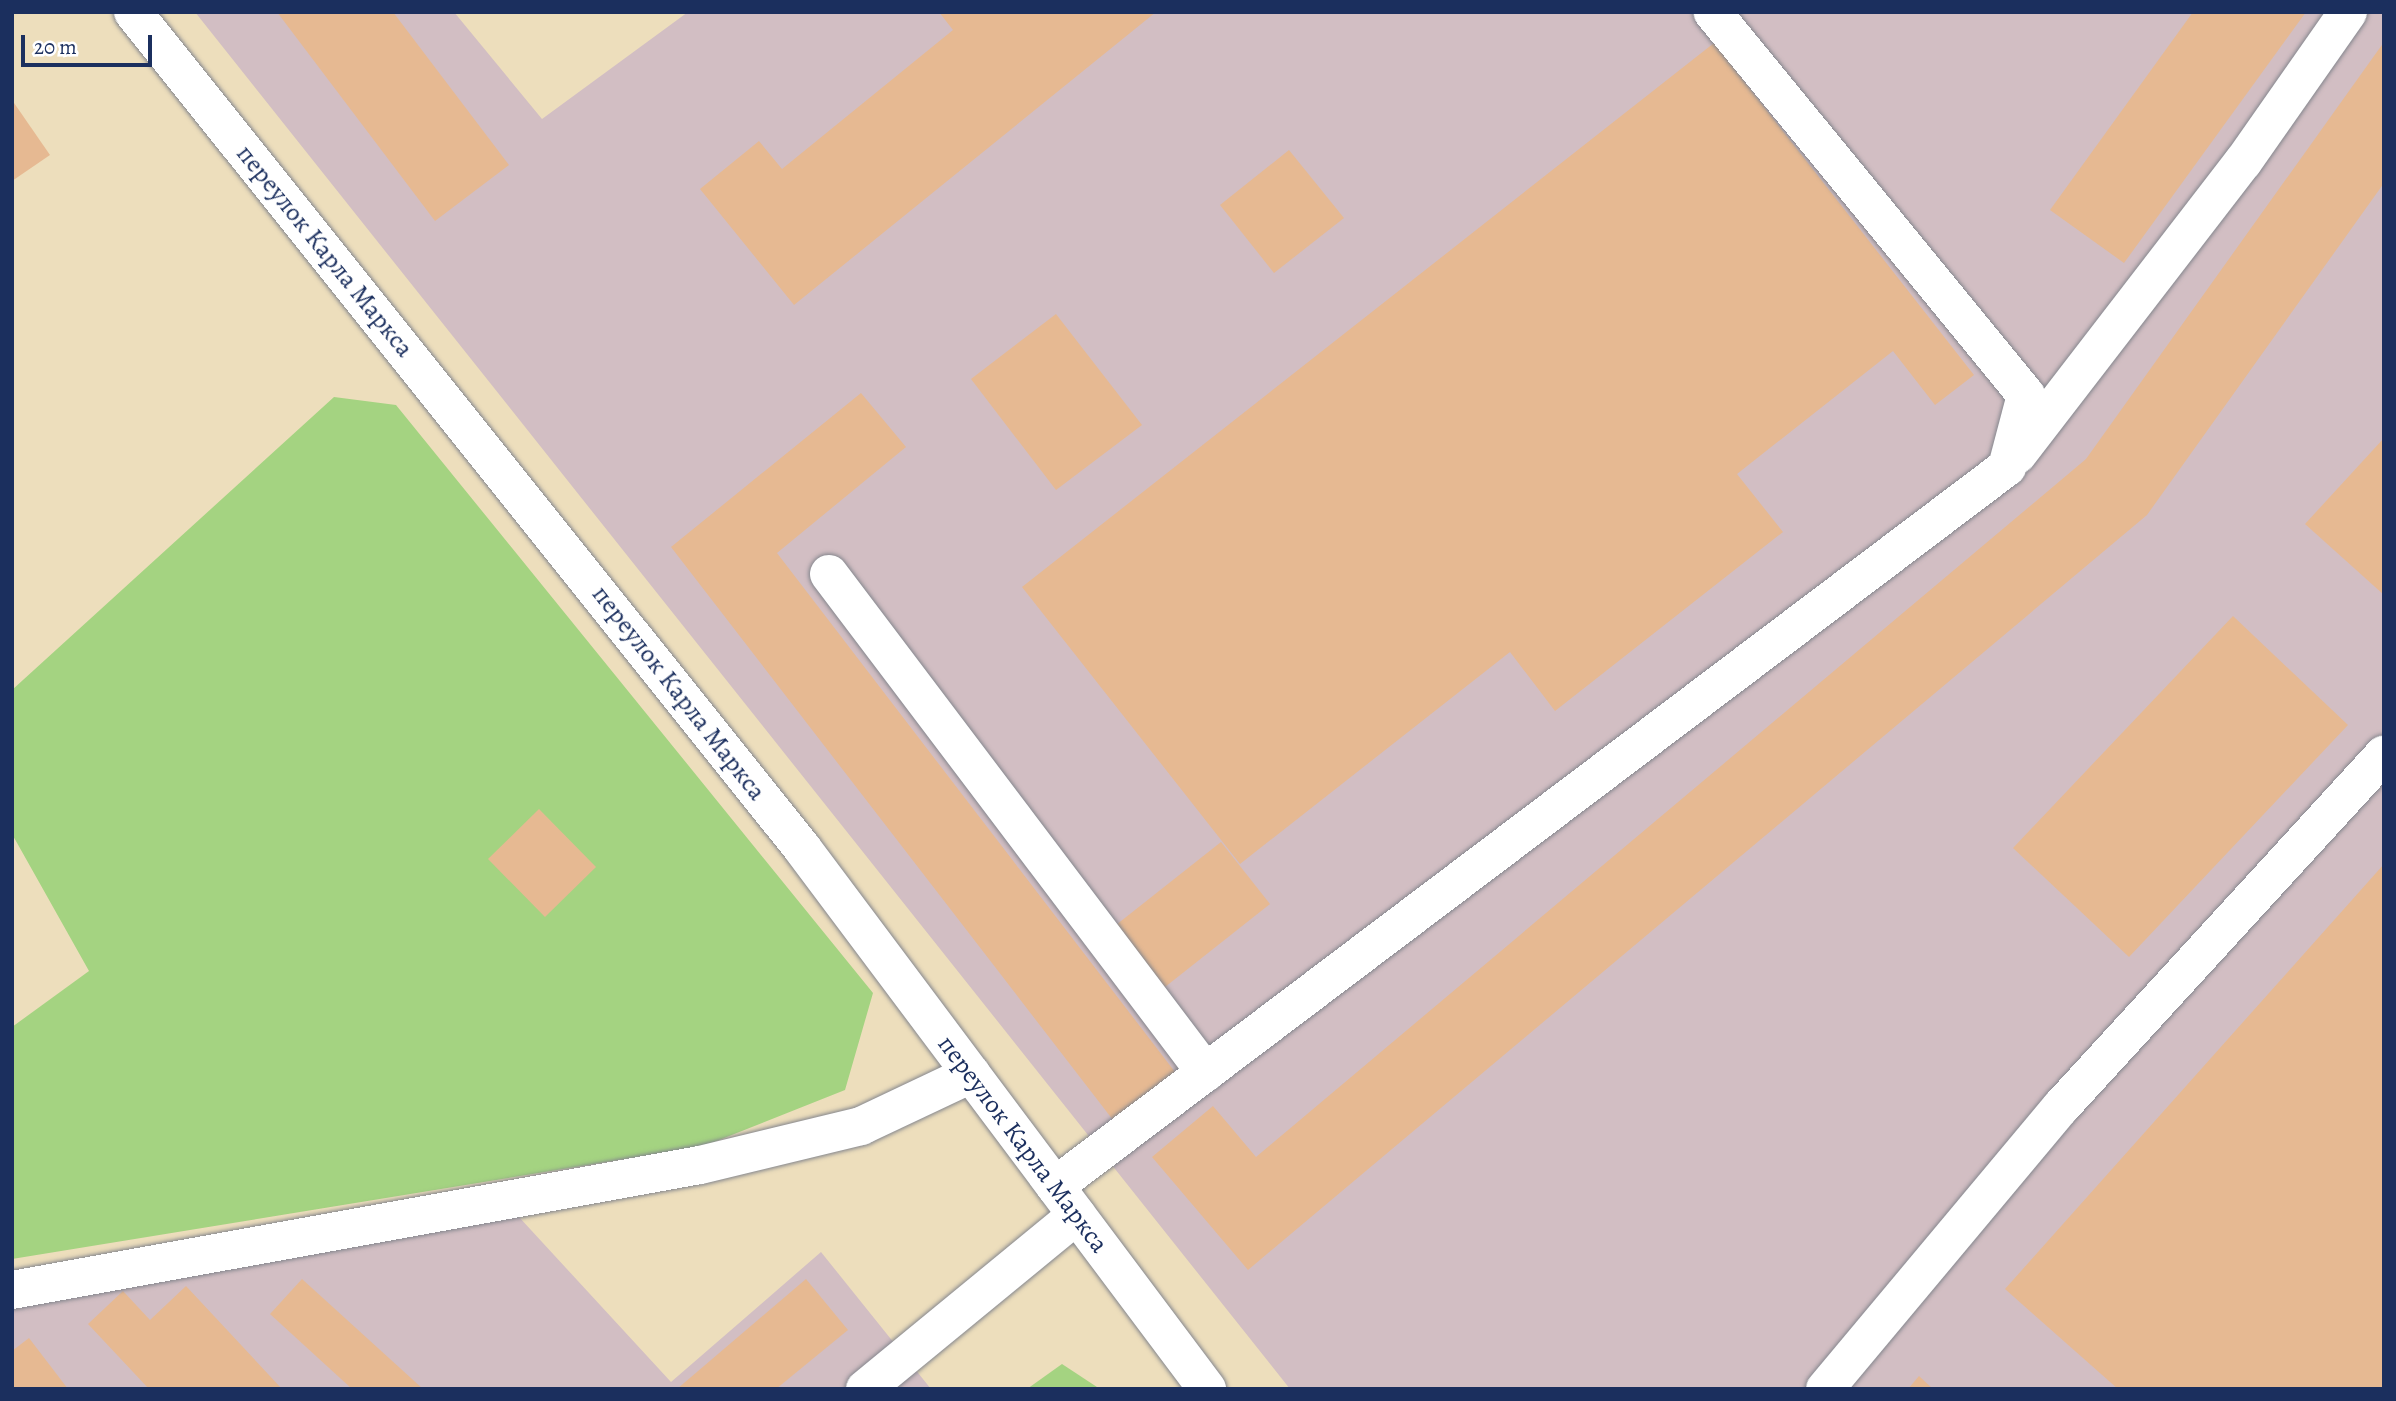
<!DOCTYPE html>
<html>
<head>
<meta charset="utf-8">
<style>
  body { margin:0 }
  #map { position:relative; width:2396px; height:1401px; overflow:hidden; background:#eddebc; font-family:Alegreya,serif }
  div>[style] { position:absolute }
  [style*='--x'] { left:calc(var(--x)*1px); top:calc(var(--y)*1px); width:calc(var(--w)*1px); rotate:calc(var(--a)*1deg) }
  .industrial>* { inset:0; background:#d2bec3 }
  .green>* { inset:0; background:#a4d381 }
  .building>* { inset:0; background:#e6b992 }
  .roads { filter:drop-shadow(0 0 2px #84868d) drop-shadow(0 0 2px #84868d) }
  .minor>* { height:38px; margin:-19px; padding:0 19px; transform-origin:19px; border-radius:19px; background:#fff }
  span { translate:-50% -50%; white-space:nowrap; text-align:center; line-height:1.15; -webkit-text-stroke:5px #fff; paint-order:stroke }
  .street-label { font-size:26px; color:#1b2f5e }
  .frame { position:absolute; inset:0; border:14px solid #1b2f5e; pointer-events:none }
  .scale { position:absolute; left:21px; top:35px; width:131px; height:32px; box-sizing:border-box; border:4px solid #1b2f5e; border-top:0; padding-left:9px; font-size:21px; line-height:24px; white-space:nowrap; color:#1b2f5e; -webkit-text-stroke:5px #fff; paint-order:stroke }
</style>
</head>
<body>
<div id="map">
  <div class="industrial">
    <div style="clip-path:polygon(195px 12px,454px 12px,542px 119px,688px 12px,2384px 12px,2384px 1389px,1290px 1389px)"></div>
    <div style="clip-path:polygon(519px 1217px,671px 1382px,821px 1252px,931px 1389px,12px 1389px,12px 1297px)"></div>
  </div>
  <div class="green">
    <div style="clip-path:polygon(334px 397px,396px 405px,873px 993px,845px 1090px,704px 1146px,12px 1259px,12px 1027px,89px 971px,12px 834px,12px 690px)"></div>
    <div style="clip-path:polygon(1062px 1364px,1100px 1389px,1027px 1389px)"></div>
  </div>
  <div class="building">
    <div style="clip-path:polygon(277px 12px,393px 12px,509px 165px,435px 221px)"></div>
    <div style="clip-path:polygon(939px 12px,1156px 12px,794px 305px,700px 189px,759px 141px,782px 169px,953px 30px)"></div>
    <div style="clip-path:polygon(2193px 12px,2306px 12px,2124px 263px,2050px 210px)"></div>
    <div style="clip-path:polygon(2384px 42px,2384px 183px,2147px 515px,1248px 1270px,1152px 1157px,1213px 1106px,1256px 1157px,2086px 459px)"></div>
    <div style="clip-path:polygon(1714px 43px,1974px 375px,1935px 405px,1893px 351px,1737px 474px,1783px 532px,1555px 711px,1510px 652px,1240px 864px,1022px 587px)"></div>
    <div style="clip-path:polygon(12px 100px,50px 155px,12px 181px)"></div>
    <div style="clip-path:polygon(1289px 150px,1344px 218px,1274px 273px,1220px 205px)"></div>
    <div style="clip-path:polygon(1056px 314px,1142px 425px,1056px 490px,971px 379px)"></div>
    <div style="clip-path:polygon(861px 393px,906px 447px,777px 553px,1175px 1072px,1113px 1120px,671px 547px)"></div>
    <div style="clip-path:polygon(2384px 438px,2384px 595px,2305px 524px)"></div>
    <div style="clip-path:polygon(2233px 616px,2348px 725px,2129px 957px,2013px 848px)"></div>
    <div style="clip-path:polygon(539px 809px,596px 867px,545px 917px,488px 859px)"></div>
    <div style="clip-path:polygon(1221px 842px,1270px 904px,1165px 987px,1116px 925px)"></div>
    <div style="clip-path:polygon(2384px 864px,2384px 1389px,2118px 1389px,2005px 1289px)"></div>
    <div style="clip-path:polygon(302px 1279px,423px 1389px,352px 1389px,270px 1314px)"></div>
    <div style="clip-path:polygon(806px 1279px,848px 1330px,776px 1389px,677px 1389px)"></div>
    <div style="clip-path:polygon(186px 1286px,282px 1389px,149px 1389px,88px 1324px,123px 1291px,150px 1320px)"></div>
    <div style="clip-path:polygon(29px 1338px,68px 1389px,12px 1389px,12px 1351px)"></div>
    <div style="clip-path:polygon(1919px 1376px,1933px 1389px,1908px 1389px)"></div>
  </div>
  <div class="roads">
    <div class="minor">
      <div style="--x:133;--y:12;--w:1071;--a:51.33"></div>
      <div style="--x:802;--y:848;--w:676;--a:53.18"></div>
      <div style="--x:2017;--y:455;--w:370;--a:-52.4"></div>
      <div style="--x:2243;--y:162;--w:183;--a:-55"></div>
      <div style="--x:829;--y:574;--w:625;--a:52.93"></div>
      <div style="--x:1055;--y:1186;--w:1193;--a:-37.06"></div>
      <div style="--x:2007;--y:467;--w:74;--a:-75.2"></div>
      <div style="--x:2026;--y:395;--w:495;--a:-129.3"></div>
      <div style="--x:12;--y:1290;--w:699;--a:-10.3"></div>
      <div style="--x:700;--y:1165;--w:166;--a:-13.6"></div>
      <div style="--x:861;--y:1126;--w:122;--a:-25.3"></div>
      <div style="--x:865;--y:1389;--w:274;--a:-39.4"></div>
      <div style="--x:1825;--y:1389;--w:368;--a:-50.1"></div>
      <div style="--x:2061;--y:1107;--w:478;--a:-47.5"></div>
    </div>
  </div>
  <div class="street-label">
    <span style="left:325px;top:251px;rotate:51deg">переулок Карла Маркса</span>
    <span style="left:679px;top:693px;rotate:52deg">переулок Карла Маркса</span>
    <span style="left:1023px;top:1144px;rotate:53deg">переулок Карла Маркса</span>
  </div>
  <div class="frame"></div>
  <div class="scale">20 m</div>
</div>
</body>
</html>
